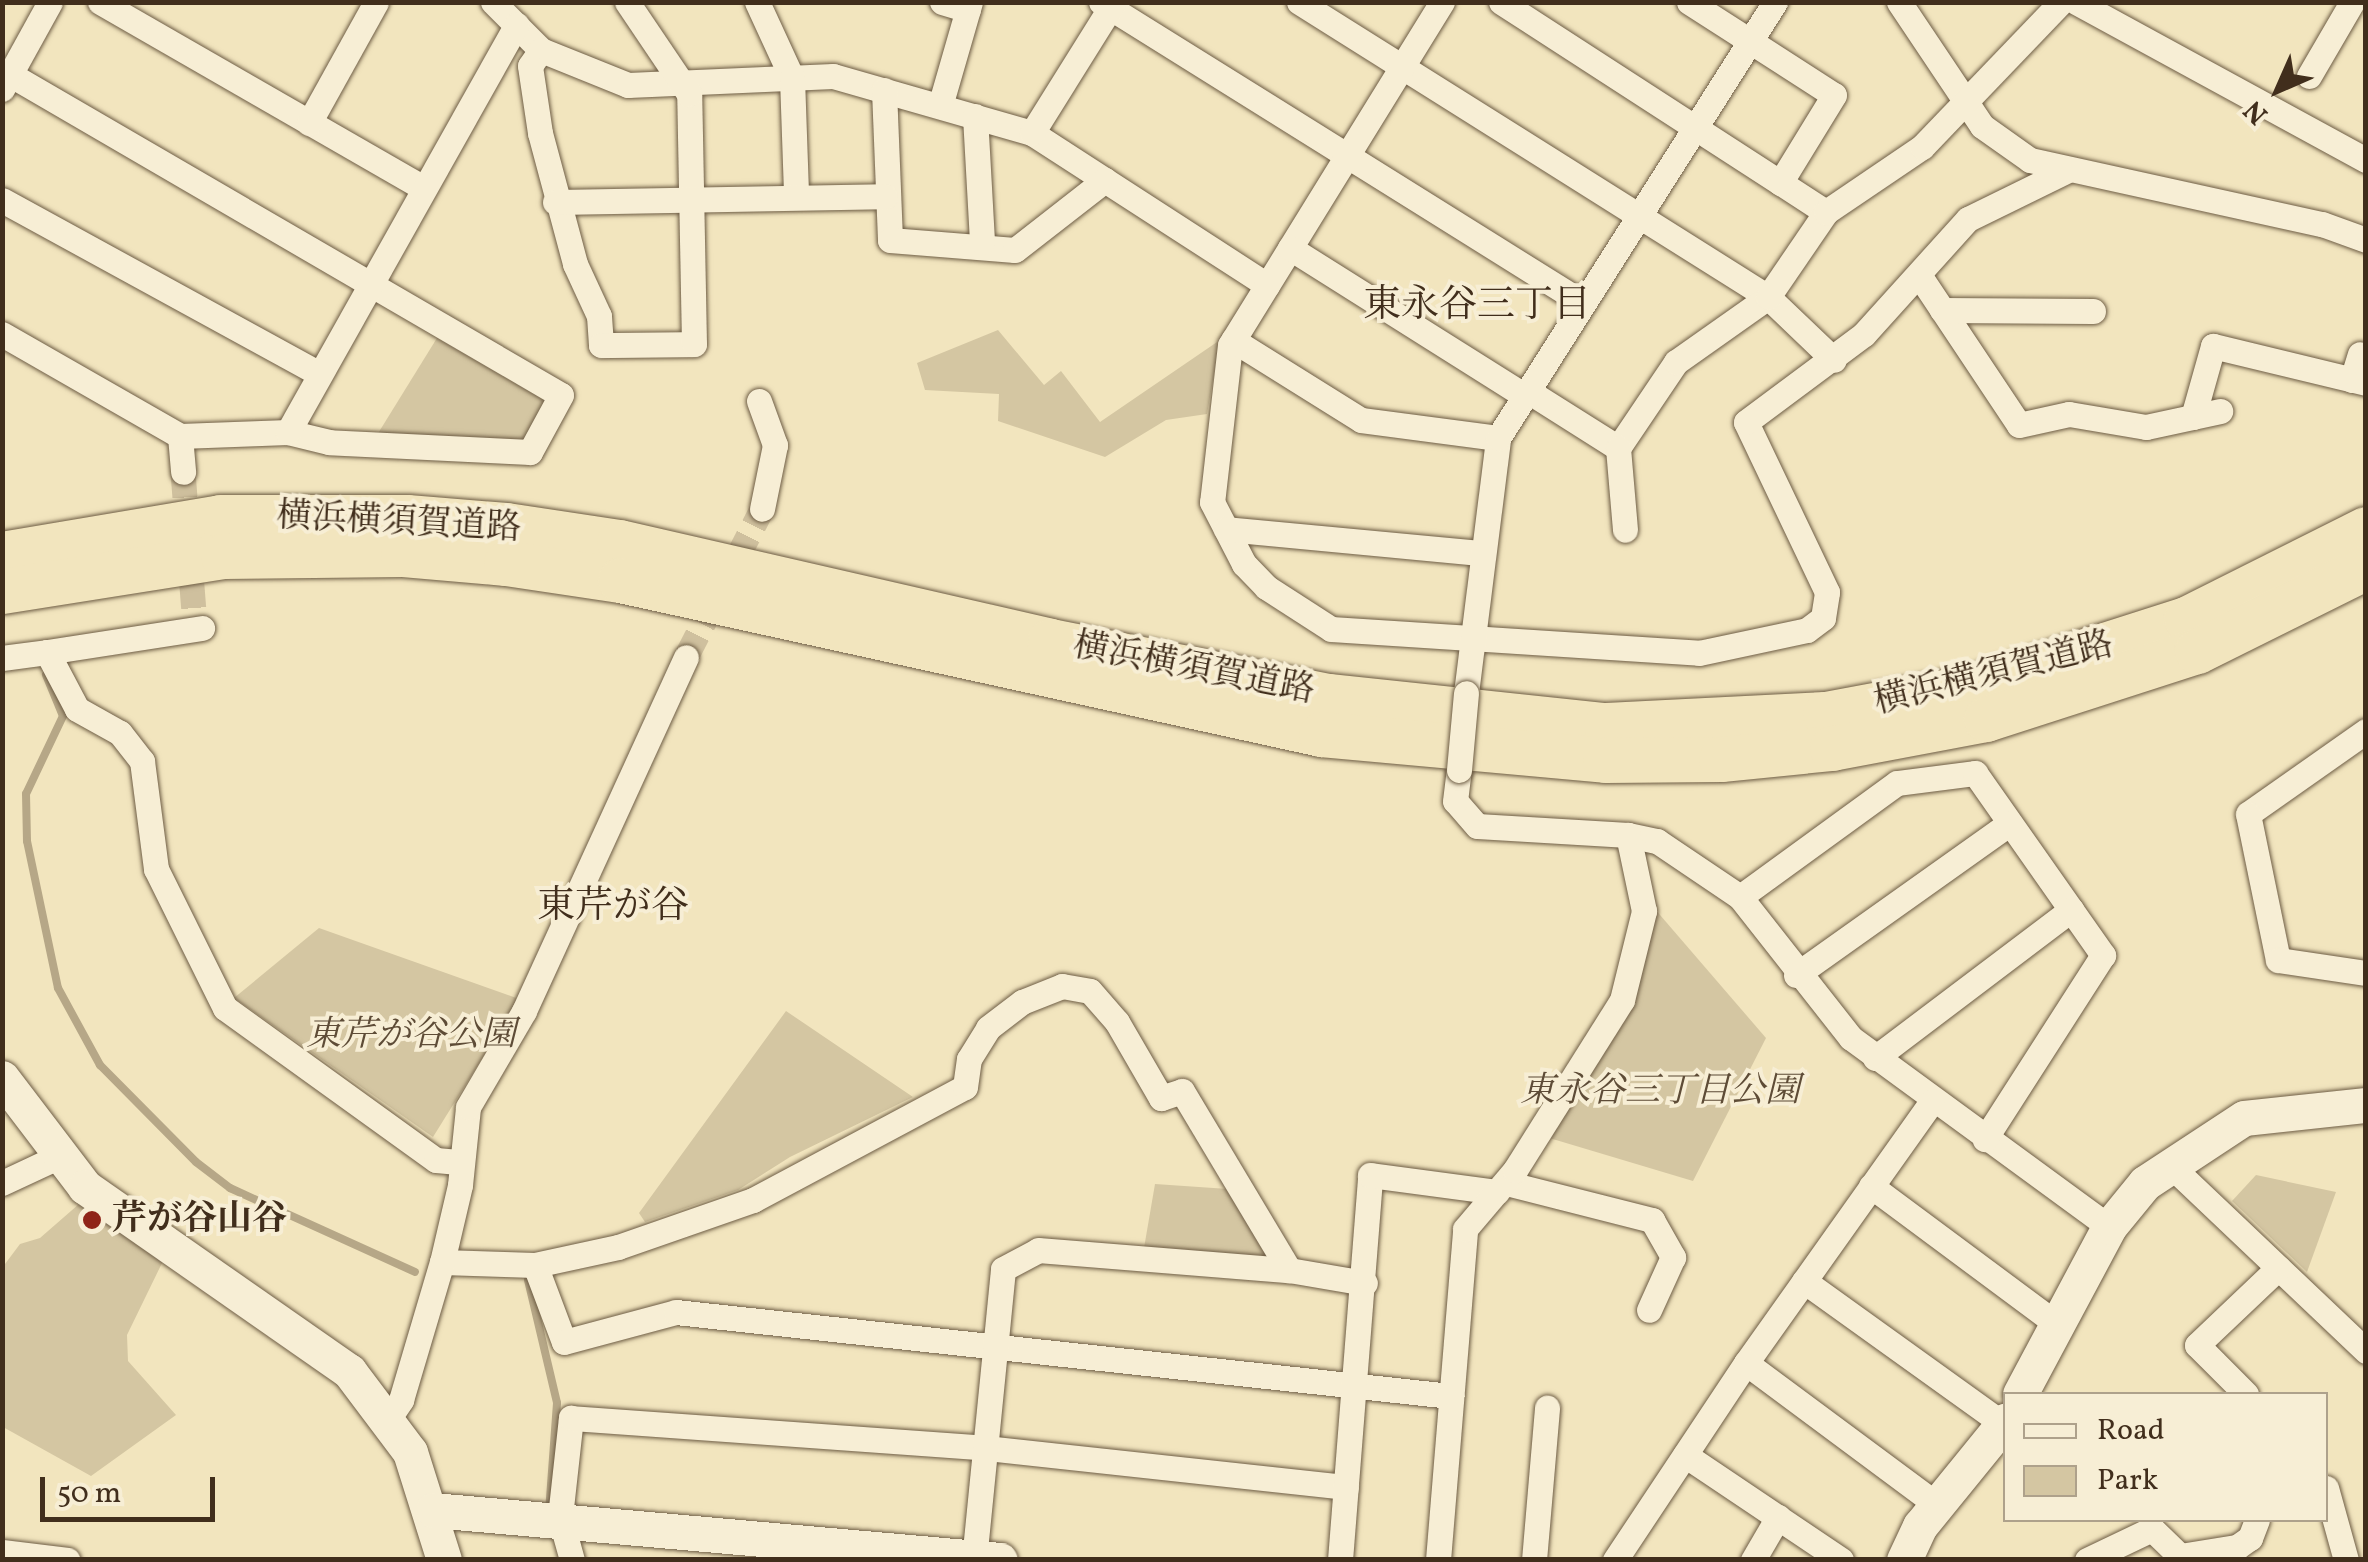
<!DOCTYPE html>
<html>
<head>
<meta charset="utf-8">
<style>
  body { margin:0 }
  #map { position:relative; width:2368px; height:1562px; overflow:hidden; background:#f2e5be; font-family:Vollkorn,"Noto Serif JP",serif }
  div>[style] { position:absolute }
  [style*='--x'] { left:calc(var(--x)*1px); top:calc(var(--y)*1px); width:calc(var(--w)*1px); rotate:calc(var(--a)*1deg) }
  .green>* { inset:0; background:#d4c6a2 }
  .stream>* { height:8px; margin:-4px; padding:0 4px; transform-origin:4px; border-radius:4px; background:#b6a787 }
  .street-tunnel>* { height:25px; margin-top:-12.5px; transform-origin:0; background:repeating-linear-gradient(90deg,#cfc09e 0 25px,transparent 0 37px) }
  .roads { filter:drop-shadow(0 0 2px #6d5c44) drop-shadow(0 0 2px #6d5c44) }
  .street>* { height:25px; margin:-12.5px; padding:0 12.5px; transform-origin:12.5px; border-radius:12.5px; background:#f7eed5 }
  .secondary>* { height:35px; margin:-17.5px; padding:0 17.5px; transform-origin:17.5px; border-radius:17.5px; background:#f7eed5 }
  .highway>* { height:45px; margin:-22.5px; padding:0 22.5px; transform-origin:22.5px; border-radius:22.5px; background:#f2e5be }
  .bridges { filter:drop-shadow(0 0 2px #6d5c44) drop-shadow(0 0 2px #6d5c44) }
  .street-bridge>* { height:25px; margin:-12.5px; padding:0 12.5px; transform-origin:12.5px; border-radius:12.5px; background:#f7eed5 }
  .dots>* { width:28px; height:28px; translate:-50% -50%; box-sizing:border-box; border:5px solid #f7eed5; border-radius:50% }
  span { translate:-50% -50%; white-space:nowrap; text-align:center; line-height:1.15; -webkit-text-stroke:8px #f7eed5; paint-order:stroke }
  .street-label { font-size:35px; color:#412e1c }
  .park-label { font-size:35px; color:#5e4c37; font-style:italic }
  .poi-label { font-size:35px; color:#412e1c; font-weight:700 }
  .left { translate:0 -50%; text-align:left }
  .neighbourhood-label { font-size:38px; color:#412e1c }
  .frame { position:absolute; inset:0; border:5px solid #412e1c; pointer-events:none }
  .legend { position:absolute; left:2003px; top:1392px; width:325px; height:130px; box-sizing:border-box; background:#f7eed5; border:2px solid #aea18b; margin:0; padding:12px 18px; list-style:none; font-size:30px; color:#412e1c }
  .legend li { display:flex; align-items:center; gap:20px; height:50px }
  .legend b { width:50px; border:2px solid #aea18b }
  .north { position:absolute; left:2228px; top:40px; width:100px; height:100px; -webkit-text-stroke:8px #f7eed5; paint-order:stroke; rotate:225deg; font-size:28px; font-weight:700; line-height:40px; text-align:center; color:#412e1c }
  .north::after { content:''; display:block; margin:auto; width:35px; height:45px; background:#412e1c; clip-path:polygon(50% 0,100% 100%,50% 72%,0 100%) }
  .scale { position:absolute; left:40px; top:1477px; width:175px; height:45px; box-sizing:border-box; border:5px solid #412e1c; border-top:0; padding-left:12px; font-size:30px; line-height:35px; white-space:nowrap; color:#412e1c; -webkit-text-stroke:8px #f7eed5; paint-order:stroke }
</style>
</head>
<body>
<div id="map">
  <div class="green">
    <div style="clip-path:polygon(998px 330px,1044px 385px,1061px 371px,1100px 422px,1220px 340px,1207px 414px,1166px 420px,1105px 457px,998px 421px,999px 394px,925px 390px,917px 363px)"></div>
    <div style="clip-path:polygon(437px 338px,542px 399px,545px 408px,526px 444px,377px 435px)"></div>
    <div style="clip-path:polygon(1654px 908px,1766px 1038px,1693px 1181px,1546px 1137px)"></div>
    <div style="clip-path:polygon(319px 928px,519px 999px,433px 1137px,234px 998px)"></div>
    <div style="clip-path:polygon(786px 1011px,913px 1097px,790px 1157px,738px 1190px,645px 1222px,639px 1213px)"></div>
    <div style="clip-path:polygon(2256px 1175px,2336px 1192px,2307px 1272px,2232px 1201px)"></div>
    <div style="clip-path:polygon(1155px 1184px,1228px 1189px,1272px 1260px,1144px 1248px)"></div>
    <div style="clip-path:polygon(79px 1204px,163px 1261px,127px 1335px,128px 1361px,176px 1415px,91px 1476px,3px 1427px,2px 1268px,20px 1244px,40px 1238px)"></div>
  </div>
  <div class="stream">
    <div style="--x:46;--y:675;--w:44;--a:67.5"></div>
    <div style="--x:63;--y:716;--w:86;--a:115.4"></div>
    <div style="--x:26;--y:794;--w:47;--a:88.8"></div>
    <div style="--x:27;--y:841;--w:150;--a:78.1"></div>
    <div style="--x:58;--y:988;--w:88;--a:61.4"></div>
    <div style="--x:100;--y:1065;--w:136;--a:45.3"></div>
    <div style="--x:196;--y:1162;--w:43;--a:37.4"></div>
    <div style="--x:230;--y:1188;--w:203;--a:24.4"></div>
    <div style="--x:528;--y:1280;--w:126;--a:76.7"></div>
    <div style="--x:557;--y:1403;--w:108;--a:94.2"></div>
  </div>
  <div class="street-tunnel">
    <div style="--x:183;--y:472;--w:141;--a:85.5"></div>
    <div style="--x:686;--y:657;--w:166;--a:-62.8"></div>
  </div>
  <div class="roads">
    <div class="street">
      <div style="--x:100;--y:2;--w:373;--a:29.9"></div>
      <div style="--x:493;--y:2;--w:68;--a:45"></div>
      <div style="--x:541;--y:50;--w:94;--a:21.9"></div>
      <div style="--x:628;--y:85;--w:205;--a:-2.5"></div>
      <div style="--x:833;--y:76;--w:207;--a:16"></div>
      <div style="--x:1032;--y:133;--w:280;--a:32.9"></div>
      <div style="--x:757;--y:2;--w:84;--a:65.3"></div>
      <div style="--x:792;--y:78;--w:117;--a:88"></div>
      <div style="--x:942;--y:2;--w:27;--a:17"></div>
      <div style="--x:1101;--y:2;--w:568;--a:31.98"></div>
      <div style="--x:1299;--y:2;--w:554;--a:32.17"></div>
      <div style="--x:1768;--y:297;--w:91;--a:43.7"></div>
      <div style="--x:1442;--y:2;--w:403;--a:121.7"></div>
      <div style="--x:1230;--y:345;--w:158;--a:96.5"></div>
      <div style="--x:1212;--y:502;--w:70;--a:62.7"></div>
      <div style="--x:1244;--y:564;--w:32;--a:46"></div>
      <div style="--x:1266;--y:587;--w:77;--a:32.9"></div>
      <div style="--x:1331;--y:629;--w:369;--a:3.7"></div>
      <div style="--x:1699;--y:653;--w:110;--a:-12"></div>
      <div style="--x:1807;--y:630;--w:20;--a:-37"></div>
      <div style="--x:1823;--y:618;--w:26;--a:-81"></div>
      <div style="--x:1827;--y:592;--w:188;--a:-115.5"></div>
      <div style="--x:1746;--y:422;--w:147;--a:-36.7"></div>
      <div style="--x:1864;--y:334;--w:155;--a:-47.9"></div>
      <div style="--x:1968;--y:219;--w:109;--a:-26.1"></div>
      <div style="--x:1501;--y:2;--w:387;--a:32.9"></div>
      <div style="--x:1689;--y:2;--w:172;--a:32.7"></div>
      <div style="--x:1834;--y:95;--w:103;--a:121.5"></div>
      <div style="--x:1899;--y:2;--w:149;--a:56.2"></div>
      <div style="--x:1982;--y:126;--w:59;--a:35.3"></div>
      <div style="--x:2030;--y:160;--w:299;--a:12.4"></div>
      <div style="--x:2322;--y:224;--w:47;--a:20"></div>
      <div style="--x:2076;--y:2;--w:330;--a:28.6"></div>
      <div style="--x:541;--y:50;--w:19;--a:125"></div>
      <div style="--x:530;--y:66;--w:68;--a:81.5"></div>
      <div style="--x:540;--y:133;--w:136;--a:75"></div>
      <div style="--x:575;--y:264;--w:57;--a:65.2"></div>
      <div style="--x:599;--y:316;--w:29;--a:86"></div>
      <div style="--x:601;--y:345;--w:93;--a:-0.6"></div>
      <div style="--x:694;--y:344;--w:250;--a:-91.1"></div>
      <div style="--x:689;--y:94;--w:111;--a:-124"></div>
      <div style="--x:11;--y:75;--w:636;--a:30.19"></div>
      <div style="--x:561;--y:395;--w:65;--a:118.5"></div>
      <div style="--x:530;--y:452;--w:201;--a:-177.2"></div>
      <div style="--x:329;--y:442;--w:42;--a:-166.3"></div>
      <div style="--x:2309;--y:76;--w:86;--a:-59.8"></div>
      <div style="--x:2;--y:89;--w:99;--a:-61.1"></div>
      <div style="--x:884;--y:90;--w:150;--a:87.7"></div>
      <div style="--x:890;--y:240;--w:125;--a:4.6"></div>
      <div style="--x:1015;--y:250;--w:114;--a:-37.9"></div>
      <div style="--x:940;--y:106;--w:108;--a:-73.9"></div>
      <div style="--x:975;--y:116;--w:126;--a:86.8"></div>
      <div style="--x:309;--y:123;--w:138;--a:-61"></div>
      <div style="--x:1032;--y:133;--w:155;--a:-58"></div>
      <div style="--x:2;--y:200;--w:362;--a:28.7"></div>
      <div style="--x:555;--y:202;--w:330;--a:-1"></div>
      <div style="--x:1290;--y:248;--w:278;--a:32.2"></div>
      <div style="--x:1919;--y:275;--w:180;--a:56.3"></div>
      <div style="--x:2019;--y:425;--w:51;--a:-12.4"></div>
      <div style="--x:2069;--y:414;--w:78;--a:9.6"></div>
      <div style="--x:2146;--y:427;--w:76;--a:-12.2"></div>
      <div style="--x:1942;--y:310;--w:151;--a:0.4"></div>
      <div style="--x:2;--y:334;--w:205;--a:29.8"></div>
      <div style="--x:180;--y:436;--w:108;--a:-2.1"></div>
      <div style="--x:288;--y:432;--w:467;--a:-60.7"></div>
      <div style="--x:1233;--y:340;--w:151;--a:32"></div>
      <div style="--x:1361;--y:420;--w:138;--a:7.5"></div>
      <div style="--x:2352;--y:380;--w:27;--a:-73"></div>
      <div style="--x:1528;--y:391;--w:107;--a:32.3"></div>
      <div style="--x:1618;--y:448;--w:104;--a:-56"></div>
      <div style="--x:1676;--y:362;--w:113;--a:-35.2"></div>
      <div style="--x:1768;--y:297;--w:103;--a:-55.7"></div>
      <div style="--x:1826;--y:212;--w:116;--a:-34.1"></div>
      <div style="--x:1922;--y:147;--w:201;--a:-46.2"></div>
      <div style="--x:759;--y:401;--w:47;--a:70"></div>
      <div style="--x:775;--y:445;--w:65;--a:101.5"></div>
      <div style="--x:2193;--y:417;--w:74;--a:-74.3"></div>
      <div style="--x:2213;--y:346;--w:157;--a:13.6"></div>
      <div style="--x:180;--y:436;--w:36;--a:85"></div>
      <div style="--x:1618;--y:448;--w:82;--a:85.1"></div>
      <div style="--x:1226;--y:529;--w:256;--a:5.4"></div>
      <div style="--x:47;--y:652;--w:157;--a:-8.8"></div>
      <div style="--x:2;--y:658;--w:45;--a:-7.6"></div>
      <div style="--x:47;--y:652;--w:64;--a:62.2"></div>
      <div style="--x:77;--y:709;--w:49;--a:29.2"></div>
      <div style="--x:120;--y:733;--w:36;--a:52"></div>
      <div style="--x:142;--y:761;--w:109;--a:82.6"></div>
      <div style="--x:156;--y:869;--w:155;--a:63.6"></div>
      <div style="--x:225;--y:1008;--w:260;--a:35.8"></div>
      <div style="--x:436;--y:1160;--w:25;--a:5"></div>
      <div style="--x:1466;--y:693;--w:257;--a:-82.8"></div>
      <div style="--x:1498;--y:438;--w:517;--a:-57.57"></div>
      <div style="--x:2366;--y:731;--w:144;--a:144.9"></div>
      <div style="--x:2248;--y:814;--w:149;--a:78.4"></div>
      <div style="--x:2278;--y:960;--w:89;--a:8.4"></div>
      <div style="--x:1628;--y:835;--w:30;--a:12"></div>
      <div style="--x:1657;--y:841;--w:100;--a:34"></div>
      <div style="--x:1740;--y:897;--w:179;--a:51.8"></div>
      <div style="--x:1851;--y:1038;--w:320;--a:36.2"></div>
      <div style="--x:1740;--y:897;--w:194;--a:-36"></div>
      <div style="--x:1897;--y:783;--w:79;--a:-7.3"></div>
      <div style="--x:1975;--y:773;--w:223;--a:54.9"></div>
      <div style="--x:2103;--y:955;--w:219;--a:122.7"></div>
      <div style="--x:1796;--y:975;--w:262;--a:-35.4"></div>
      <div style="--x:1875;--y:1058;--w:246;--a:-37.1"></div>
      <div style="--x:2169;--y:1164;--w:272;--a:43.5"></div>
      <div style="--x:2;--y:1183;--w:64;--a:-25"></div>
      <div style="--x:1506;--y:1183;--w:151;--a:14.2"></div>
      <div style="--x:1652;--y:1220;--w:43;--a:60.4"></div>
      <div style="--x:1673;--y:1257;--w:58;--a:114.4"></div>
      <div style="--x:1871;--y:1186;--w:233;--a:36.6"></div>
      <div style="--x:442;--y:1262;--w:93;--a:1.8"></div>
      <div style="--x:535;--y:1265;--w:85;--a:-12.2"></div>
      <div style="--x:618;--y:1247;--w:143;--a:-19.2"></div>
      <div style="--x:753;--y:1200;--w:240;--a:-28.1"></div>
      <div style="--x:965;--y:1087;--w:28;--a:-82"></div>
      <div style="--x:969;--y:1059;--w:36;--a:-58"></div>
      <div style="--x:988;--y:1028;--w:43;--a:-37.4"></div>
      <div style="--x:1022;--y:1002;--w:43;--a:-21.8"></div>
      <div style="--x:1062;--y:986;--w:28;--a:10"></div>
      <div style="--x:1090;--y:991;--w:41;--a:48.9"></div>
      <div style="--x:1117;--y:1022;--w:88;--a:59.9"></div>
      <div style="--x:1161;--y:1098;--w:22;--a:-18"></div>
      <div style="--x:1182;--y:1091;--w:209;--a:59.1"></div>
      <div style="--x:535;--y:1265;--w:82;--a:69.4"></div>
      <div style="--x:564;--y:1342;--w:116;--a:-15"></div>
      <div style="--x:676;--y:1312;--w:780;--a:6.19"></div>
      <div style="--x:1804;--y:1281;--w:245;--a:35.7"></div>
      <div style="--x:1746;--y:1363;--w:321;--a:-54.6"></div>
      <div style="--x:2246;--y:1394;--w:69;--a:-135"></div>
      <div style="--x:2197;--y:1345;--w:112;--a:-43.5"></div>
      <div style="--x:389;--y:1418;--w:22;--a:-56"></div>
      <div style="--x:401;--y:1400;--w:144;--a:-73.5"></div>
      <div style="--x:442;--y:1262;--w:79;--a:-76.8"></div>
      <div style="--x:460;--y:1185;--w:78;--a:-84.1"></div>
      <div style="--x:468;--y:1107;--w:111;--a:-59.7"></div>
      <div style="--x:524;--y:1011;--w:389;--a:-65.4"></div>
      <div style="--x:1685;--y:1455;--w:188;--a:33.9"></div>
      <div style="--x:2326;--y:1488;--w:75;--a:74.5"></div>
      <div style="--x:2;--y:1552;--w:66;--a:6.9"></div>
      <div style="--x:2180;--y:1556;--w:58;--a:-9"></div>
      <div style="--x:2237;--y:1547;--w:16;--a:-35"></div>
      <div style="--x:2250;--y:1538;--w:19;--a:-69"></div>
      <div style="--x:572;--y:1560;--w:45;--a:-105.6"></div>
      <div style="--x:560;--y:1517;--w:100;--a:-83.7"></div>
      <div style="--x:571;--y:1418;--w:416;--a:4.1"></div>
      <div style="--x:986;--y:1448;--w:362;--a:6.2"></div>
      <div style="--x:974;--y:1560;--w:292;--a:-84.3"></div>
      <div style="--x:1003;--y:1269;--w:40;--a:-28"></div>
      <div style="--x:1038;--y:1250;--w:252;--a:4.6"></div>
      <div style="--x:1289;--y:1270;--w:77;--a:9.7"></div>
      <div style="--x:1340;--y:1560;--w:386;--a:-85.5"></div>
      <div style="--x:1370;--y:1175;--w:128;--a:7.6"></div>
      <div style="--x:1438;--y:1560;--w:332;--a:-85.3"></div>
      <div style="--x:1465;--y:1229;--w:77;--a:-49.7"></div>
      <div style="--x:1515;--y:1170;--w:201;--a:-57.8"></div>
      <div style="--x:1622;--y:1000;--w:92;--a:-76.1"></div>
      <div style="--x:1644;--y:911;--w:78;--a:-101.9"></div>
      <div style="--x:1628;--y:835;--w:151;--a:-176.6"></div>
      <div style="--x:1477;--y:826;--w:33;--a:-131"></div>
      <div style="--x:1455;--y:801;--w:31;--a:-83"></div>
      <div style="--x:1534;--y:1560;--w:153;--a:-85.1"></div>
      <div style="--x:1615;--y:1560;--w:237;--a:-56.4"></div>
      <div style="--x:1746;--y:1363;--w:238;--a:36.6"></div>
      <div style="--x:1753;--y:1560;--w:50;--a:-59.8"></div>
      <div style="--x:2087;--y:1560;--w:72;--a:-25.5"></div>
      <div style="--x:2152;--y:1529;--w:45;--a:44.1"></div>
    </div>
    <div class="secondary">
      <div style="--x:2;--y:1078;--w:137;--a:52.7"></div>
      <div style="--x:85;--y:1187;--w:322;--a:34.9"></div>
      <div style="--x:349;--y:1371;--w:101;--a:53"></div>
      <div style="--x:410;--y:1452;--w:113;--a:72.5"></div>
      <div style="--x:2020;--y:1394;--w:189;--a:-61.9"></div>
      <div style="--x:2109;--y:1227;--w:57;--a:-50.7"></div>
      <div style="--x:2145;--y:1183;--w:118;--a:-33.3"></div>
      <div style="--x:2244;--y:1118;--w:123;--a:-6.1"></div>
      <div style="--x:433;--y:1510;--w:569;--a:5.04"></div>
      <div style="--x:1904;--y:1560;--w:38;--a:-65"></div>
      <div style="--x:1920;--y:1526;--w:136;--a:-50.9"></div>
    </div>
    <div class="highway">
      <div style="--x:2;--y:554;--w:221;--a:-9.6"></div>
      <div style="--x:220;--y:517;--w:187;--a:0"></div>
      <div style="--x:407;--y:517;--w:99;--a:4.6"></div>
      <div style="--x:506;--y:525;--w:114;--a:8.6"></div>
      <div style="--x:619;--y:542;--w:442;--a:12.9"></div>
      <div style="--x:1050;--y:641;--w:283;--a:11.2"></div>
      <div style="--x:1328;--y:696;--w:280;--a:6"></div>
      <div style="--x:1606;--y:725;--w:219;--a:-2.9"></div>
      <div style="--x:1825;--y:714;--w:154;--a:-10.5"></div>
      <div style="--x:1976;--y:686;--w:220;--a:-17.7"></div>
      <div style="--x:2186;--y:619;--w:201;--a:-26.6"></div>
      <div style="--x:2;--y:591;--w:224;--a:-9"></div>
      <div style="--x:223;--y:556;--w:180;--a:-0.6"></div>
      <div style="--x:403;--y:554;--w:103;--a:5"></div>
      <div style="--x:506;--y:563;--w:115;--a:8.5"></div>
      <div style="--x:620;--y:580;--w:718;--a:12.39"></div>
      <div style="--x:1321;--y:734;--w:285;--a:5.2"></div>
      <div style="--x:1605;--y:760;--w:116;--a:-0.5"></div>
      <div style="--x:1721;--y:759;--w:112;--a:-5.7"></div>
      <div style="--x:1832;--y:748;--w:157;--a:-10.7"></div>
      <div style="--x:1986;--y:719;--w:222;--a:-17.9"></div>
      <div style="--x:2197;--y:651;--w:189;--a:-26.4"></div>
    </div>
  </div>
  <div class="bridges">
    <div class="street-bridge">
      <div style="--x:1459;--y:770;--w:77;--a:-84.8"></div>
    </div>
  </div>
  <div class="dots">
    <div style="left:92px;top:1220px;background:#8f2418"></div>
  </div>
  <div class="street-label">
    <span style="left:399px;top:523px;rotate:3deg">横浜横須賀道路</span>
    <span style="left:1194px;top:669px;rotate:11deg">横浜横須賀道路</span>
    <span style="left:1994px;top:674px;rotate:-14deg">横浜横須賀道路</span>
  </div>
  <div class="park-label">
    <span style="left:411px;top:1036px">東芹が谷公園</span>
    <span style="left:1660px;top:1092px">東永谷三丁目公園</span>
  </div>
  <div class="poi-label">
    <span class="left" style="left:112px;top:1220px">芹が谷山谷</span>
  </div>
  <div class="neighbourhood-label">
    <span style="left:1477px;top:307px">東永谷三丁目</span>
    <span style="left:613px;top:908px">東芹が谷</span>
  </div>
  <div class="frame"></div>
  <ul class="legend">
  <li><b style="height:12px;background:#f7eed5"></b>Road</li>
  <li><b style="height:28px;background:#d4c6a2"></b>Park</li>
  </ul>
  <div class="north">N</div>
  <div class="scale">50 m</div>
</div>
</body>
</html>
